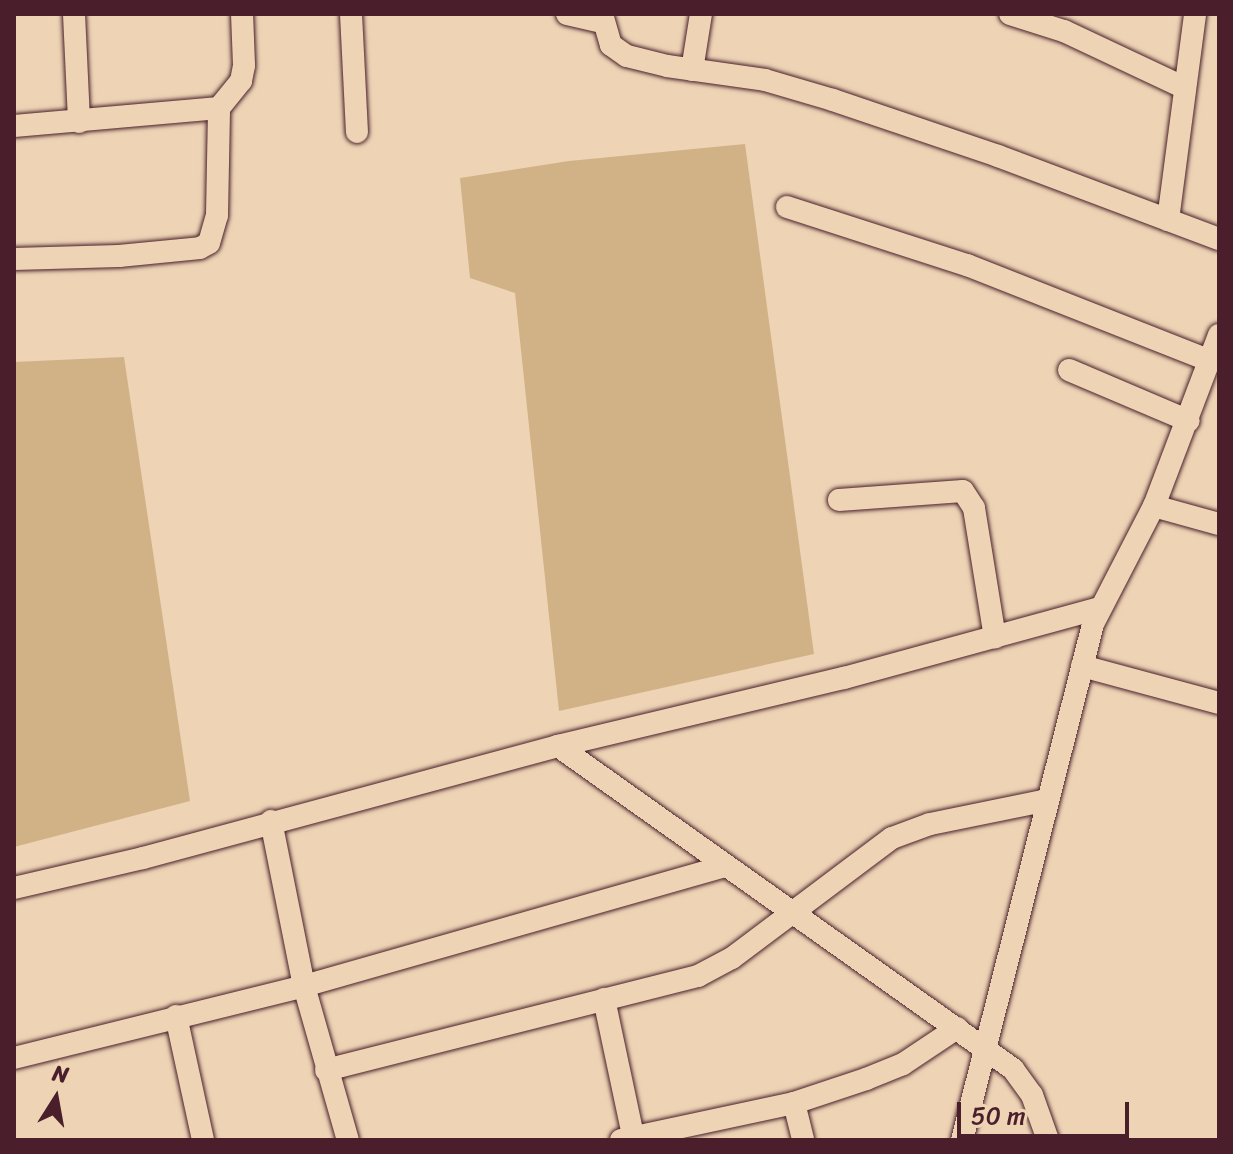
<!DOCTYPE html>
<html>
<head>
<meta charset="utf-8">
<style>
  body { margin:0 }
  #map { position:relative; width:1233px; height:1154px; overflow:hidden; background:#eed4b5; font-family:Sriracha,sans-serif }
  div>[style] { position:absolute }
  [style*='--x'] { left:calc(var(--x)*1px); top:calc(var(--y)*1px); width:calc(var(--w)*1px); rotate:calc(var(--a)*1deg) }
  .building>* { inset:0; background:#d1b287 }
  .roads { filter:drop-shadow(0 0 2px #4a1f2b) drop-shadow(0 0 2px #4a1f2b) }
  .minor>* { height:22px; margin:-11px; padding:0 11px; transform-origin:11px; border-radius:11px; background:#eed4b5 }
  span { translate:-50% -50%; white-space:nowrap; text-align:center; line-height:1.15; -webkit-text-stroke:6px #eed4b5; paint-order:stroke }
  .frame { position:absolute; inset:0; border:16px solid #4a1f2b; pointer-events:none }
  .north { position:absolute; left:16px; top:1058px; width:80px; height:80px; -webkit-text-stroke:6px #eed4b5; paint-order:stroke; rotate:11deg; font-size:22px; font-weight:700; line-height:32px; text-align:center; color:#4a1f2b }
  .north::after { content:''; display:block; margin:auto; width:28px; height:36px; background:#4a1f2b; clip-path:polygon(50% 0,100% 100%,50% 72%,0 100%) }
  .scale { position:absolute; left:957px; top:1102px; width:172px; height:36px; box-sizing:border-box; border:4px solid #4a1f2b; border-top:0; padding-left:10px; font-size:24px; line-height:28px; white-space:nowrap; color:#4a1f2b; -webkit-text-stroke:6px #eed4b5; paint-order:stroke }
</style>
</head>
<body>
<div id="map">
  <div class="building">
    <div style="clip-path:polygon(745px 144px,814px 654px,559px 711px,515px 293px,470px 278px,460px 178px,569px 161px)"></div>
    <div style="clip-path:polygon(124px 357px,190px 801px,14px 847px,14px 362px)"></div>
  </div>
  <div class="roads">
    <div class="minor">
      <div style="--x:74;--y:14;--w:108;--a:87.3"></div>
      <div style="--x:351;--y:14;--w:118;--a:87.1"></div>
      <div style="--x:567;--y:14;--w:37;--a:13"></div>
      <div style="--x:602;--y:14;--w:32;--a:74"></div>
      <div style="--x:611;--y:45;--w:19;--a:35"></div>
      <div style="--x:627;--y:56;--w:41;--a:14"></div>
      <div style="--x:667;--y:66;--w:99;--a:8.1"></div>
      <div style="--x:765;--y:80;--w:71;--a:16.4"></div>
      <div style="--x:833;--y:100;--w:174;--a:18.7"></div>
      <div style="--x:998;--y:156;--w:236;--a:20.6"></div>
      <div style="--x:1010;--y:14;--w:57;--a:17.5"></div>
      <div style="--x:1064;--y:31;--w:132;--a:25.2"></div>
      <div style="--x:692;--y:70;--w:57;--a:-80.9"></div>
      <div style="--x:14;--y:126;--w:206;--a:-5"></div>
      <div style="--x:219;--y:108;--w:35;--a:-51"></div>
      <div style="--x:241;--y:81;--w:16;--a:-79"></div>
      <div style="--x:244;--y:65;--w:51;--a:-92.2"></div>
      <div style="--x:787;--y:207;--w:189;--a:17.9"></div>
      <div style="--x:967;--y:265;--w:259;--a:21.5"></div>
      <div style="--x:1168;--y:220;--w:208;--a:-82.5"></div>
      <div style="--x:14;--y:259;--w:105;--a:-1.6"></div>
      <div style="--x:119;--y:256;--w:81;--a:-5.6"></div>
      <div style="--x:200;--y:248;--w:10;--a:-29"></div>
      <div style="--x:209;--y:243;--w:29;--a:-74"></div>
      <div style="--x:217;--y:215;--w:107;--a:-88.9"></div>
      <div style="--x:1069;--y:370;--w:130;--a:23"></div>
      <div style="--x:839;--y:500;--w:124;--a:-4.2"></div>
      <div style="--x:963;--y:491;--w:20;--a:57"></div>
      <div style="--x:974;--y:508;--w:131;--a:80.8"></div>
      <div style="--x:1154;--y:506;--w:67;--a:15.5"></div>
      <div style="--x:1082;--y:666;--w:142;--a:15.1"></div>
      <div style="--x:558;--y:746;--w:558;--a:35.37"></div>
      <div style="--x:1013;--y:1069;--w:32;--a:54"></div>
      <div style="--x:1032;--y:1095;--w:48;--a:70.4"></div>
      <div style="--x:271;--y:821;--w:168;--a:78.7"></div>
      <div style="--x:304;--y:986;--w:160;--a:74.1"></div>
      <div style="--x:14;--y:888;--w:132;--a:-13.1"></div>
      <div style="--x:143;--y:858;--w:430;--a:-15.1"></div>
      <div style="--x:558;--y:746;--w:294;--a:-13.4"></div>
      <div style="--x:844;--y:678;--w:265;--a:-15.3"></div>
      <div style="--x:604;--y:999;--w:140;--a:78"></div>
      <div style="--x:176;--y:1016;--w:127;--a:77.7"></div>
      <div style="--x:14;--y:1058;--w:299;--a:-13.9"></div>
      <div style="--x:304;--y:986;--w:439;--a:-15.9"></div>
      <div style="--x:326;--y:1070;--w:384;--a:-14.2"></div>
      <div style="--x:698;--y:976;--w:38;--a:-28"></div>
      <div style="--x:732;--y:958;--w:200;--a:-36.9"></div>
      <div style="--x:892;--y:838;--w:40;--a:-20.2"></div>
      <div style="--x:930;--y:824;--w:120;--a:-11.5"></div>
      <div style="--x:794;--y:1103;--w:38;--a:76"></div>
      <div style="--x:621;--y:1140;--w:177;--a:-12.1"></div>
      <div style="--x:794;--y:1103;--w:76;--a:-18.4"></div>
      <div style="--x:866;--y:1079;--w:40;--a:-22"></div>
      <div style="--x:903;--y:1064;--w:65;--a:-33.7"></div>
      <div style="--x:962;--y:1140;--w:532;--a:-75.75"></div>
      <div style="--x:1093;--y:624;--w:133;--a:-62.7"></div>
      <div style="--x:1154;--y:506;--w:183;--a:-69.2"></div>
    </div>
  </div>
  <div class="frame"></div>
  <div class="north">N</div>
  <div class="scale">50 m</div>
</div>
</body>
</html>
